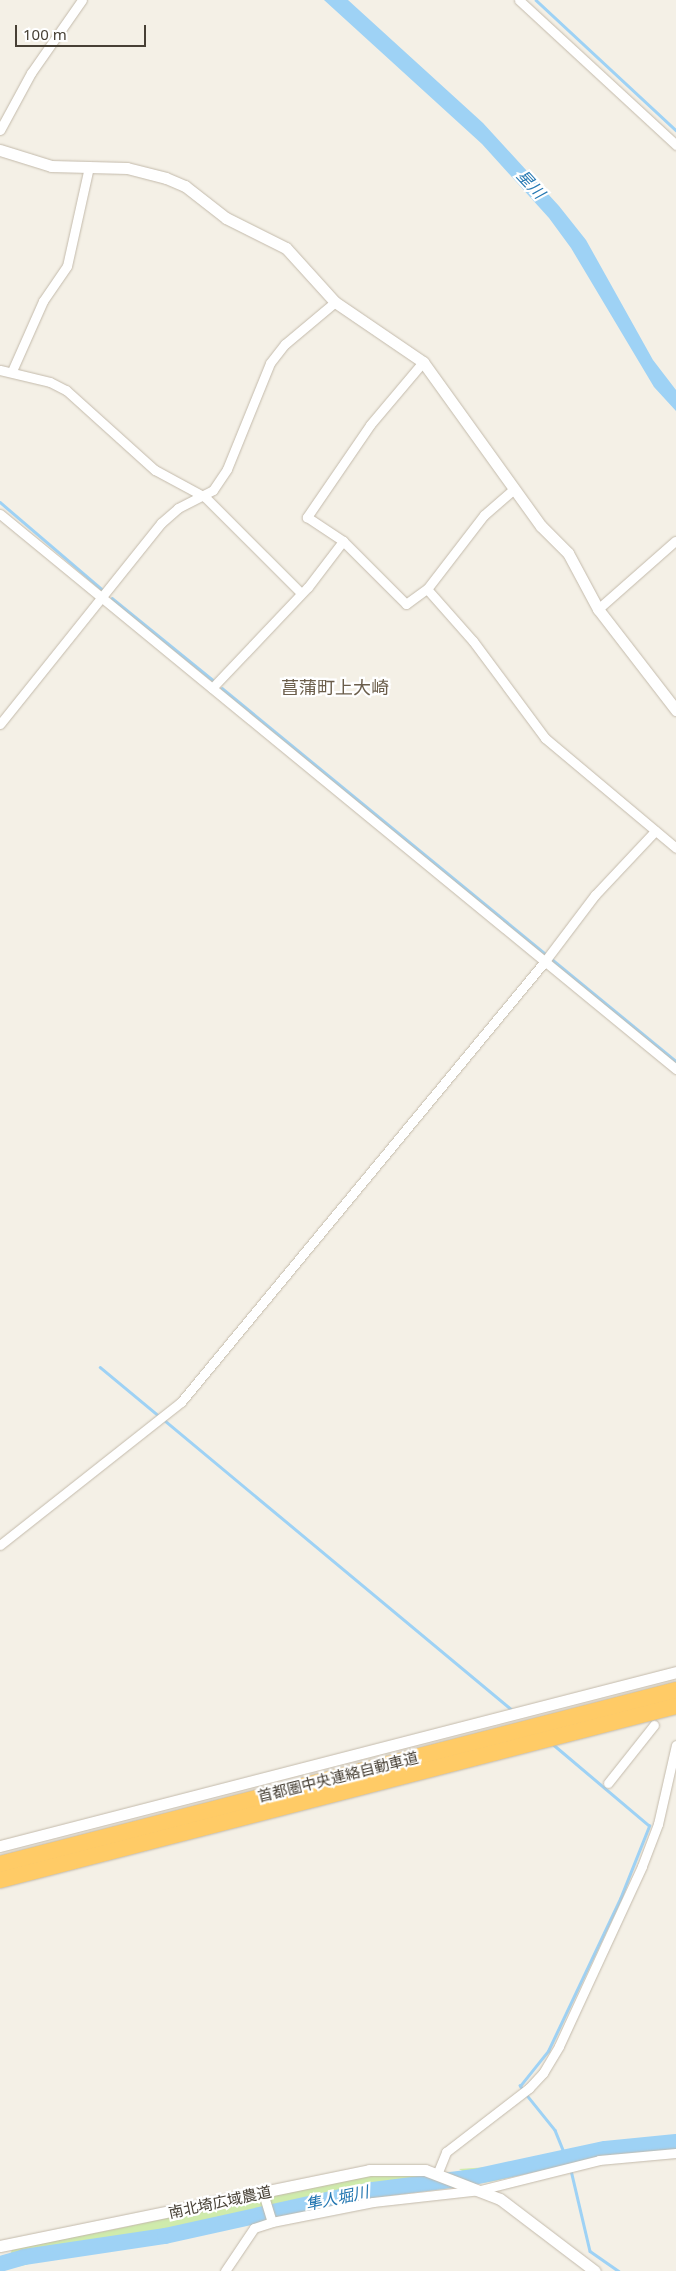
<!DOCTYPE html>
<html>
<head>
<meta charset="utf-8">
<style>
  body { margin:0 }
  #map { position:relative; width:676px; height:2271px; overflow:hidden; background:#f4f0e6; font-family:"Noto Sans","Noto Sans JP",sans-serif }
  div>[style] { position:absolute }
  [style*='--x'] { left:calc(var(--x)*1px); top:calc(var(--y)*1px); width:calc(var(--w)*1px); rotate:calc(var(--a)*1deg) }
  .green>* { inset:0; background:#cfebac }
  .water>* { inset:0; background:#9ed2f5 }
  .stream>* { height:2.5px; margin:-1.25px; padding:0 1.25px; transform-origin:1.25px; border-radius:1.25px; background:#9ed2f5 }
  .river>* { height:16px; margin:-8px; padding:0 8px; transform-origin:8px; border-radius:8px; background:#9ed2f5 }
  .roads { filter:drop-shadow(0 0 1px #c3baab) drop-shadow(0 0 1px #c3baab) }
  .minor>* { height:9px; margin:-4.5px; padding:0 4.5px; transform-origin:4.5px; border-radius:4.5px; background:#fff }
  .tertiary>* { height:11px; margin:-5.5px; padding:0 5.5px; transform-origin:5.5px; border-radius:5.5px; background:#fff }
  .motorway>* { height:16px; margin:-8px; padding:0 8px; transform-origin:8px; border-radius:8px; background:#ffcb66 }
  span { translate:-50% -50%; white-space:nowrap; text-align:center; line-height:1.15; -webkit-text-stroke:4.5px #fff; paint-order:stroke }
  .street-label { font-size:15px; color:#474035 }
  .water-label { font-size:16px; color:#2578b2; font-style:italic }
  .quarter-label { font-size:18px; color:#6b5e4b }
  .scale { position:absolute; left:15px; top:25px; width:131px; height:22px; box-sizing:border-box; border:2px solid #474035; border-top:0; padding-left:6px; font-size:15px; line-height:18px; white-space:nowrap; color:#474035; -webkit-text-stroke:4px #fff; paint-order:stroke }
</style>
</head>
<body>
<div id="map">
  <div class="green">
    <div style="clip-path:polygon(676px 2136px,676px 2140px,602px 2147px,469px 2175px,459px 2169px,489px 2167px,590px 2145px)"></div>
    <div style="clip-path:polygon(676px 2144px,676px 2149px,604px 2155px,494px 2181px,482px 2183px,477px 2178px,603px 2151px)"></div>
    <div style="clip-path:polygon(415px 2174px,429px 2180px,330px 2194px,164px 2233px,47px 2250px,18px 2257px,15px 2261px,167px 2238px,358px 2195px,437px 2184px,443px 2188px,379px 2195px,184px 2239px,53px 2258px,21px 2266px,13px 2267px,10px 2254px,13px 2248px,53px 2239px,96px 2233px,368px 2176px)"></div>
  </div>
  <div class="water">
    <div style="clip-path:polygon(324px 0,348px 0,483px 123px,559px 206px,586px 240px,653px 360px,676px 390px,676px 411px,654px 387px,571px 248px,549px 218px,482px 144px)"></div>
  </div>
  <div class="stream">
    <div style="--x:536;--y:0;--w:191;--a:42.9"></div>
    <div style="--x:0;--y:502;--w:134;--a:40.5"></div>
    <div style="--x:112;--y:598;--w:130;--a:39.1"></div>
    <div style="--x:222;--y:688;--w:588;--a:39.41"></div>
    <div style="--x:100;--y:1367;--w:77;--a:39.7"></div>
    <div style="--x:163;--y:1419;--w:454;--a:39.8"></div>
    <div style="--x:522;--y:2089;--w:4;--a:-124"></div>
    <div style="--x:520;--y:2086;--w:45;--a:-51.3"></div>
    <div style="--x:548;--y:2051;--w:168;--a:-64.7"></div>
    <div style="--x:620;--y:1899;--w:79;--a:-68.3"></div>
    <div style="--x:649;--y:1826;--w:127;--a:-139.8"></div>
    <div style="--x:526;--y:2094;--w:46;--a:51.1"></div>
    <div style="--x:555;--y:2130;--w:38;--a:68"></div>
    <div style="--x:571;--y:2170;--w:83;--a:76.8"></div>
    <div style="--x:590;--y:2251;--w:35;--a:35"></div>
  </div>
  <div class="river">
    <div style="--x:0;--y:2264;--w:25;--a:-16"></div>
    <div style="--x:24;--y:2257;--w:143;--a:-8.5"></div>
    <div style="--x:165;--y:2236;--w:213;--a:-12.5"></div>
    <div style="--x:373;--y:2190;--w:102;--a:-7.3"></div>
    <div style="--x:474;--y:2177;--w:134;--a:-12.1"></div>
    <div style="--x:605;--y:2149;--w:71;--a:-5.6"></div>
  </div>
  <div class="roads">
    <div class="minor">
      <div style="--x:519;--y:0;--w:214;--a:42.7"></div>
      <div style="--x:0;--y:130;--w:65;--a:-61.5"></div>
      <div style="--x:31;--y:73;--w:89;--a:-55.1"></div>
      <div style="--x:423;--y:362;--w:82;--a:130.1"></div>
      <div style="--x:370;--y:425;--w:112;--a:124.4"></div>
      <div style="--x:307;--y:517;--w:43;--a:33.7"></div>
      <div style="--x:343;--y:541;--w:89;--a:45"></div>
      <div style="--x:406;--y:604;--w:26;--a:-36"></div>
      <div style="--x:427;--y:589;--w:93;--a:-52.4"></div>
      <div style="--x:484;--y:515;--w:40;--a:-41"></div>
      <div style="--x:0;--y:370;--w:51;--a:13.5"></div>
      <div style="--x:50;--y:382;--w:18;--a:27"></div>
      <div style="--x:66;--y:390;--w:120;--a:42"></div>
      <div style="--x:155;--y:470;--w:57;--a:28.4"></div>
      <div style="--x:205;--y:497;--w:136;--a:45"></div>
      <div style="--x:12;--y:371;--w:77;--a:-66.1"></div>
      <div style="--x:43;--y:301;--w:42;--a:-55.6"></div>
      <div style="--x:67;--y:266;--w:101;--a:-77.5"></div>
      <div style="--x:0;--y:514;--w:875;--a:39.39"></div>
      <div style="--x:427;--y:589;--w:69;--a:48.5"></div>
      <div style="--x:473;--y:641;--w:121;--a:53.4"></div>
      <div style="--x:545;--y:738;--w:171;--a:40"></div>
      <div style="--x:598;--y:609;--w:103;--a:-41.4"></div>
      <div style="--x:212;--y:688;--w:139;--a:-46.5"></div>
      <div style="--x:308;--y:587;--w:58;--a:-52.7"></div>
      <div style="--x:0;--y:724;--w:258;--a:-51.3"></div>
      <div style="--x:161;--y:523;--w:23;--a:-41"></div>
      <div style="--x:178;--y:508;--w:39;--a:-27"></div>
      <div style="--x:213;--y:490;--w:25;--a:-56"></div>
      <div style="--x:227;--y:469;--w:114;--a:-67.9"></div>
      <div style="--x:270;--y:363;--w:24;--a:-52"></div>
      <div style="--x:285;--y:344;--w:65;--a:-40"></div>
      <div style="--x:0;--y:1545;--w:231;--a:-38.3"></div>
      <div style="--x:181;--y:1402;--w:572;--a:-50.46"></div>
      <div style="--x:545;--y:961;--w:83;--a:-52.9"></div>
      <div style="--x:595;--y:895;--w:88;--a:-46.8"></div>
      <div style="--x:608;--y:1783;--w:74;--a:-51.6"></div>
      <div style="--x:438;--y:2172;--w:22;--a:-68"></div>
      <div style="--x:446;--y:2152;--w:105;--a:-37.6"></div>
      <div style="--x:529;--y:2088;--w:21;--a:-47"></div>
      <div style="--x:543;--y:2073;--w:31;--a:-59"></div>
      <div style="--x:559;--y:2046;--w:198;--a:-65.2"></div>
      <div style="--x:642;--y:1866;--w:45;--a:-69.1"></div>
      <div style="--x:658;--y:1824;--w:81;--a:-77.2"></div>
      <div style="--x:263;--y:2193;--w:30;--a:73"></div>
      <div style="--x:225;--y:2271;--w:52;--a:-56"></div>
      <div style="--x:254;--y:2228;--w:19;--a:-18"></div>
      <div style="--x:272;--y:2222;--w:103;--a:-11.2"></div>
      <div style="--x:373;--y:2202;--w:108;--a:-6.4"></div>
      <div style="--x:480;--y:2190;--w:123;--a:-14.1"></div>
      <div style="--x:599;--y:2160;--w:77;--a:-5.2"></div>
    </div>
    <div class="tertiary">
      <div style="--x:0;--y:150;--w:53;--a:17.4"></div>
      <div style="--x:51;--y:166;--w:76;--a:1.5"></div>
      <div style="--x:127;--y:168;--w:40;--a:14.4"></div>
      <div style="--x:166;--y:178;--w:21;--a:23"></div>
      <div style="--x:185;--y:186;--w:52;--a:38"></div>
      <div style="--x:226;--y:218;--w:67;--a:26.6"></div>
      <div style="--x:286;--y:248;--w:73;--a:47.8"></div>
      <div style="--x:335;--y:302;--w:107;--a:34.3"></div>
      <div style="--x:423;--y:362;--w:202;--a:54.3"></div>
      <div style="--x:541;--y:526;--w:38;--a:45"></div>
      <div style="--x:568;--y:553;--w:64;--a:61.8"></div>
      <div style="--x:598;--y:609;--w:128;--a:52.3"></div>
      <div style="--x:0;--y:1846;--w:698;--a:-14.43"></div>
      <div style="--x:0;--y:2246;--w:377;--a:-11.6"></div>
      <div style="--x:369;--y:2170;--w:56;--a:0"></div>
      <div style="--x:425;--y:2170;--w:80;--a:21.1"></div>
      <div style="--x:500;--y:2199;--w:119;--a:37.2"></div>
    </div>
    <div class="motorway">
      <div style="--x:0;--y:1864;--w:698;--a:-14.43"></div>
      <div style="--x:0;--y:1880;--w:698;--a:-14.43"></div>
    </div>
  </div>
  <div class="street-label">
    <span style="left:338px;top:1777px;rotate:-14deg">首都圏中央連絡自動車道</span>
    <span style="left:220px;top:2202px;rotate:-12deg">南北埼広域農道</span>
  </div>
  <div class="water-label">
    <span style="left:531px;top:184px;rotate:47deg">星川</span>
    <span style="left:337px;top:2198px;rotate:-12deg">隼人堀川</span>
  </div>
  <div class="quarter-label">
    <span style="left:335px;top:687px">菖蒲町上大崎</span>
  </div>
  <div class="scale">100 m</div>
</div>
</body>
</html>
